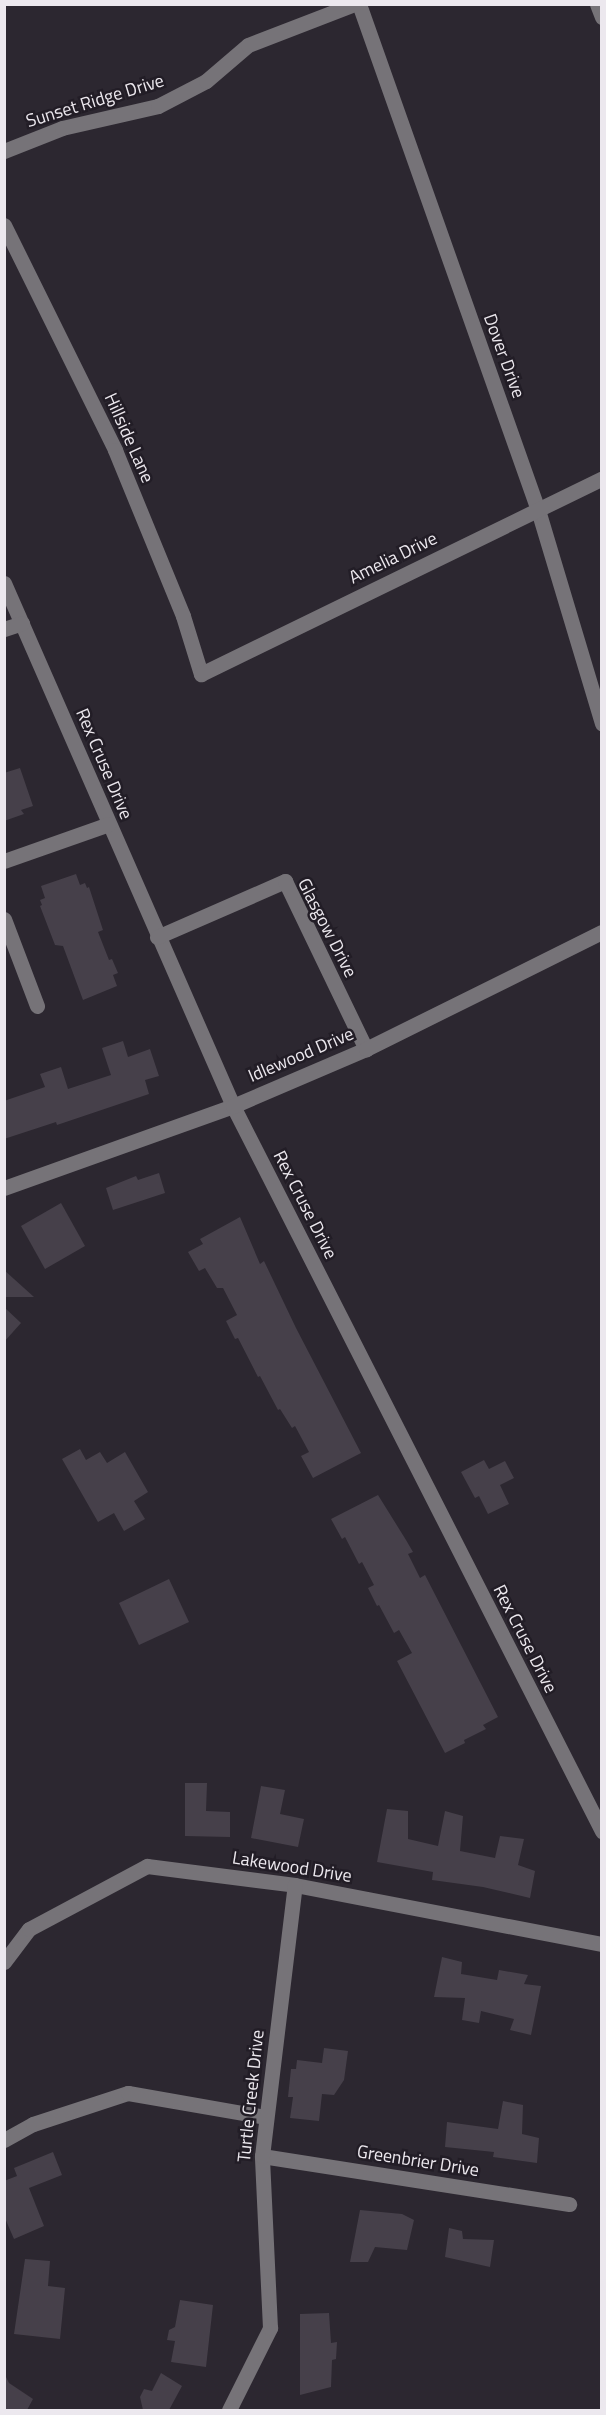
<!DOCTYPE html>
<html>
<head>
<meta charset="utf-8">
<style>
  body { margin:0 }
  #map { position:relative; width:606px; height:2415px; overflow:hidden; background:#2c2730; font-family:"Titillium Web",sans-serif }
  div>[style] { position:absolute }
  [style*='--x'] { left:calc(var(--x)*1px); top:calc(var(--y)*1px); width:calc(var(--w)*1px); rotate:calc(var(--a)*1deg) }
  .building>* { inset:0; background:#46404a }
  .minor>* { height:15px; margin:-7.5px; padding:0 7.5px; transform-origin:7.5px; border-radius:7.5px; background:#767378 }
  span { translate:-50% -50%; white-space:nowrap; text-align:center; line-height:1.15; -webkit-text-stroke:5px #221d26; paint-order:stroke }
  .street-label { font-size:18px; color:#ece8ee }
  .frame { position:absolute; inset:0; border:6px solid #ece8ee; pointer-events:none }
</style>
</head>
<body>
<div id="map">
  <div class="building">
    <div style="clip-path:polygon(20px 768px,33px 806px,21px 810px,24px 814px,4px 821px,4px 773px)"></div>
    <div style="clip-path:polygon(76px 874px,80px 885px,85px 883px,87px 888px,89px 887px,102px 927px,103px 930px,98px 932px,109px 960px,112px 959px,118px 973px,113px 975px,117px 986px,83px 1000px,63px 946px,55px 945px,40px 906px,42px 905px,40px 900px,45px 898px,41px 886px)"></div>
    <div style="clip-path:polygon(123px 1041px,128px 1057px,150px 1049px,159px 1076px,145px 1080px,149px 1094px,57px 1125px,56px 1122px,4px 1139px,4px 1101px,45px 1087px,40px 1074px,61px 1067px,68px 1089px,111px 1075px,102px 1048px)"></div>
    <div style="clip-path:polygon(159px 1173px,165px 1193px,113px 1210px,106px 1188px,136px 1176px,138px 1180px)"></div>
    <div style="clip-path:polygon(61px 1203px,85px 1246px,45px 1269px,21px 1226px)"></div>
    <div style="clip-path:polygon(240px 1217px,260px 1264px,264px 1261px,296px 1328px,361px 1453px,313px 1478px,301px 1456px,309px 1452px,295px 1426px,292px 1428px,280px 1409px,278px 1410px,260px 1376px,258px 1377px,238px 1338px,235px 1339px,226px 1321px,237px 1315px,223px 1288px,217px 1288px,205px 1268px,199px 1271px,188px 1252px,203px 1244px,200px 1239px)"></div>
    <div style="clip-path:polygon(4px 1270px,34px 1297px,4px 1297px)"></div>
    <div style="clip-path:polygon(4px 1307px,21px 1323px,4px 1342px)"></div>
    <div style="clip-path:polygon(80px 1449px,86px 1460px,100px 1452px,107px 1463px,125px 1452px,148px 1492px,134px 1501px,145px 1519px,124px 1531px,114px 1513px,98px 1522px,62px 1459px)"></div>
    <div style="clip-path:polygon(484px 1460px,489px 1469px,505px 1461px,514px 1478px,500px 1485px,509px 1504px,488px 1514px,479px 1496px,475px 1498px,461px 1472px)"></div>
    <div style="clip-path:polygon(378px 1495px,406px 1540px,413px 1552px,408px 1554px,420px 1578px,425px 1575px,498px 1717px,483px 1725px,486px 1729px,464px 1740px,465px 1743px,445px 1753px,397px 1661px,412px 1653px,399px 1630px,394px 1633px,379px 1605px,377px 1606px,368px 1588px,374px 1585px,362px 1562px,359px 1564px,345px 1537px,342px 1539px,331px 1519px)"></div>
    <div style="clip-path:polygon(169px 1579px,189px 1622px,139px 1645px,119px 1603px)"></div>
    <div style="clip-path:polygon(185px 1783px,207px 1783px,206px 1811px,230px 1812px,230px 1837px,185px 1836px)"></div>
    <div style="clip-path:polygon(261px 1786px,285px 1790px,280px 1814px,304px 1819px,298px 1847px,251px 1838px)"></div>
    <div style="clip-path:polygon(387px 1809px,408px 1811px,408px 1839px,438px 1846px,445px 1811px,463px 1816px,460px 1851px,495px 1858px,500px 1836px,524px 1839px,518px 1865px,535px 1871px,530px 1898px,483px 1887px,432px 1880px,433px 1872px,377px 1862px)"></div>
    <div style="clip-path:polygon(442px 1957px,462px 1962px,461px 1974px,497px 1980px,499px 1970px,528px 1975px,524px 1984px,541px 1986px,531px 2035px,510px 2030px,514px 2019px,481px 2011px,479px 2023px,462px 2020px,465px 1998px,434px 1997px)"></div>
    <div style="clip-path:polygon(324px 2048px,348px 2051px,344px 2080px,334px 2095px,322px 2094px,319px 2121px,290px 2118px,293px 2097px,288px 2097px,291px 2069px,296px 2069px,297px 2060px,322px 2063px)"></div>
    <div style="clip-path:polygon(503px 2101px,523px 2105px,522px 2134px,539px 2138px,537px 2163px,493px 2157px,494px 2152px,445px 2147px,447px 2122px,498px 2129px)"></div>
    <div style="clip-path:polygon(53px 2152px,62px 2175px,29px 2188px,44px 2226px,14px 2239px,4px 2216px,4px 2181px,17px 2176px,14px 2168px)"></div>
    <div style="clip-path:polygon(360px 2210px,402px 2214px,414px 2220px,407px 2250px,375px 2247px,368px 2262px,350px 2262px)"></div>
    <div style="clip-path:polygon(449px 2228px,462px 2231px,463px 2239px,494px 2240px,490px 2267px,445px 2257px)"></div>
    <div style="clip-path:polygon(25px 2259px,50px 2261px,48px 2286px,65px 2288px,60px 2339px,14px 2334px)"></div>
    <div style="clip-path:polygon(180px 2300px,213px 2305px,206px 2367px,171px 2362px,175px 2341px,167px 2340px,169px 2330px,175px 2327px)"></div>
    <div style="clip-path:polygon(329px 2313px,331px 2343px,337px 2342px,336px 2359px,332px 2360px,331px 2387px,300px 2395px,300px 2314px)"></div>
    <div style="clip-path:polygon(4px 2373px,9px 2383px,33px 2399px,27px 2410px,4px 2410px)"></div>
    <div style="clip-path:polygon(161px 2373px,182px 2386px,169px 2410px,143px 2410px,140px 2397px,144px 2389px,152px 2391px)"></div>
  </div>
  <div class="minor">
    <div style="--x:359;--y:4;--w:537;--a:70.52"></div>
    <div style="--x:538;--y:510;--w:223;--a:73.3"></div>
    <div style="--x:597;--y:4;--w:14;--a:69"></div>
    <div style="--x:4;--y:151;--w:62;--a:-21.6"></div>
    <div style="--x:62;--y:128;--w:98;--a:-12.9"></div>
    <div style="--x:158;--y:106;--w:54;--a:-27.5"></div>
    <div style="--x:206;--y:81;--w:55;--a:-40.6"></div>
    <div style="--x:248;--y:45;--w:114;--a:-21.1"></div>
    <div style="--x:4;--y:225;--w:251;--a:63.7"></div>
    <div style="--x:115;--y:450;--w:179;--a:67.7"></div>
    <div style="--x:183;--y:616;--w:61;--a:72.8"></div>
    <div style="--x:201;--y:674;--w:446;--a:-26"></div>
    <div style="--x:4;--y:583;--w:571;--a:66.35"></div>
    <div style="--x:233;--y:1106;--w:814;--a:63.03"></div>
    <div style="--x:4;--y:629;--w:19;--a:-18"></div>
    <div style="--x:4;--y:861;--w:111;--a:-19.4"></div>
    <div style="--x:4;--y:919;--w:93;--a:69.2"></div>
    <div style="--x:157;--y:937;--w:140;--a:-23.6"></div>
    <div style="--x:285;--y:881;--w:187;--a:64.3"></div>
    <div style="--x:4;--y:1188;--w:243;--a:-19.7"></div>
    <div style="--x:233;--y:1106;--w:145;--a:-23.2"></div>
    <div style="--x:366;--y:1049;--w:263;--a:-26.4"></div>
    <div style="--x:4;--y:1962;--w:41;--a:-52.9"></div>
    <div style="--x:29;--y:1929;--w:134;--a:-28.1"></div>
    <div style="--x:147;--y:1866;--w:149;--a:7.3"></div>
    <div style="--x:295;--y:1885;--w:313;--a:10.9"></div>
    <div style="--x:4;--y:2140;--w:33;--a:-29"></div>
    <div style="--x:33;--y:2124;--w:100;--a:-18.1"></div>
    <div style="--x:128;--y:2093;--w:140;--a:9.9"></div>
    <div style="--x:262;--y:2156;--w:311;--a:8.9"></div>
    <div style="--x:229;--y:2410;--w:92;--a:-63.4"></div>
    <div style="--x:270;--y:2328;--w:172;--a:-92.7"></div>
    <div style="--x:262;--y:2156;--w:273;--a:-83.1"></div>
  </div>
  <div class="street-label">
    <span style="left:95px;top:101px;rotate:-17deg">Sunset Ridge Drive</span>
    <span style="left:504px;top:356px;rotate:70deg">Dover Drive</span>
    <span style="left:129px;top:438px;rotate:66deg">Hillside Lane</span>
    <span style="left:393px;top:558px;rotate:-26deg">Amelia Drive</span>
    <span style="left:104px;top:764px;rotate:67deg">Rex Cruse Drive</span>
    <span style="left:327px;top:928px;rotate:63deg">Glasgow Drive</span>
    <span style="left:301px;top:1055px;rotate:-23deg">Idlewood Drive</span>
    <span style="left:305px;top:1205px;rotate:63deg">Rex Cruse Drive</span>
    <span style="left:525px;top:1639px;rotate:63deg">Rex Cruse Drive</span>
    <span style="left:292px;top:1867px;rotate:9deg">Lakewood Drive</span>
    <span style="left:251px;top:2096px;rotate:-84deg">Turtle Creek Drive</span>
    <span style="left:418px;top:2161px;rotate:9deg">Greenbrier Drive</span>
  </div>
  <div class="frame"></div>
</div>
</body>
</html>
